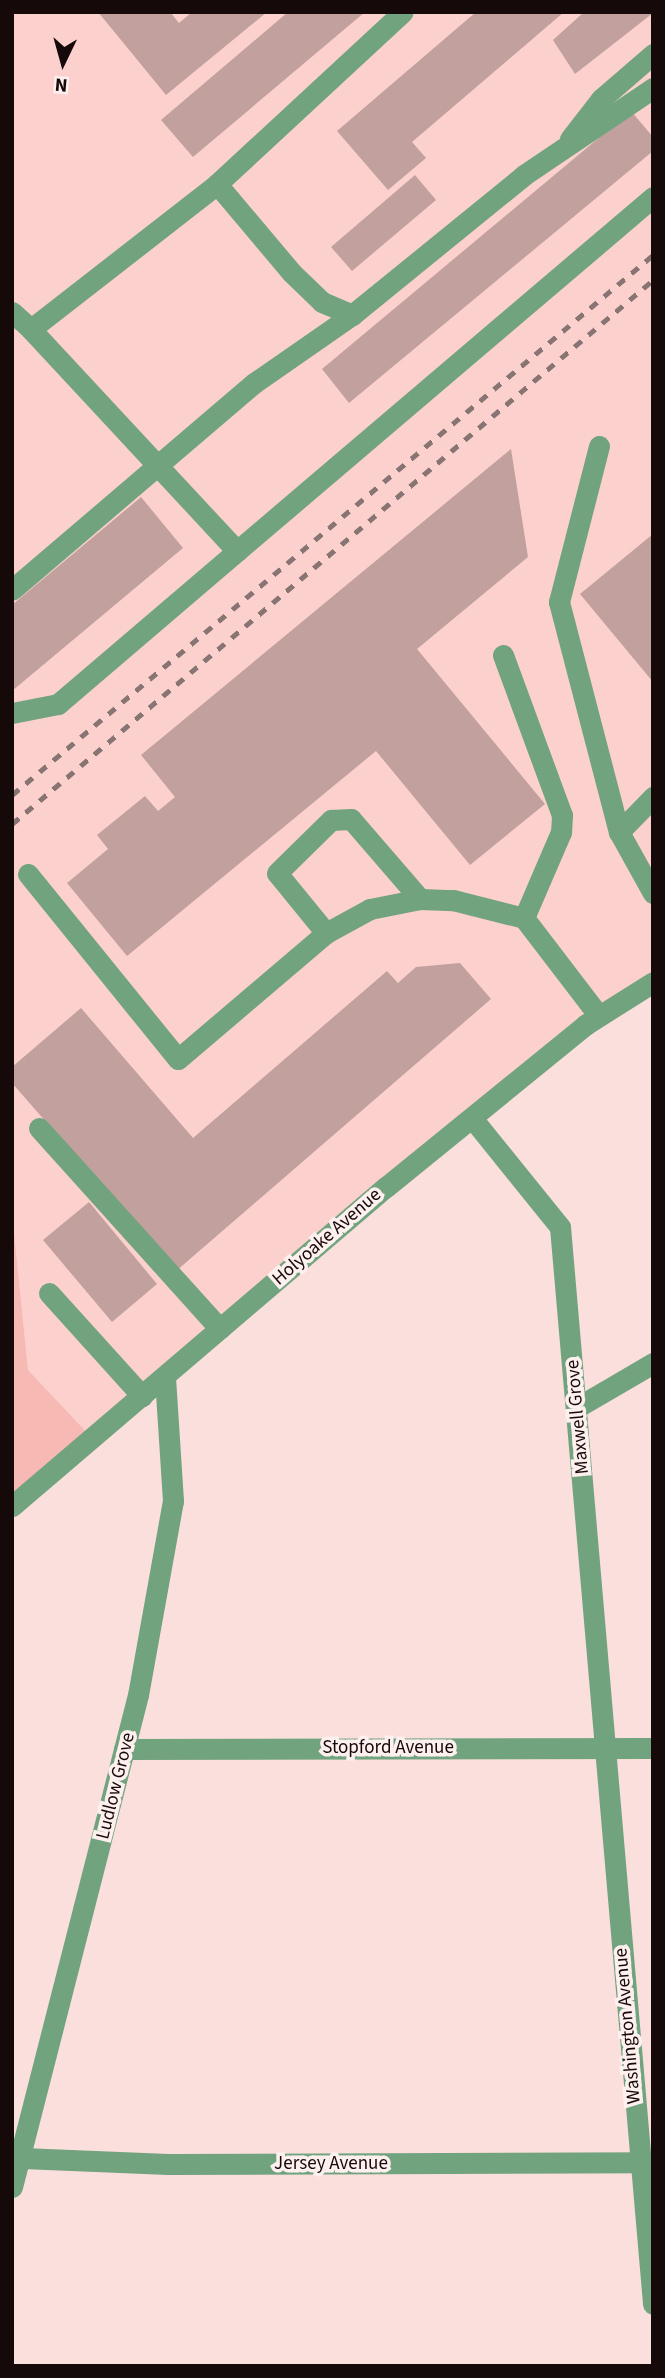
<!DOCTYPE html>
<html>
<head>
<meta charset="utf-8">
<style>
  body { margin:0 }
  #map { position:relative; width:665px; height:2378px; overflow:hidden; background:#fbdfdc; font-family:"Source Sans 3",sans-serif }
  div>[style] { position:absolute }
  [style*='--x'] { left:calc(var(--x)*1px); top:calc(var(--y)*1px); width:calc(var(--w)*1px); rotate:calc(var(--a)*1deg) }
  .built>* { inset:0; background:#fcd1cd }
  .green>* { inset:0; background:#f6b9b4 }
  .building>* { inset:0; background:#c1a09d }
  .minor>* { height:21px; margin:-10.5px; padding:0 10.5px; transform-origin:10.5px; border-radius:10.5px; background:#71a37f }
  .rail>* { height:5px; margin-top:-2.5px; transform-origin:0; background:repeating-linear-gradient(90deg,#887472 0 9px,transparent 0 18px) }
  span { translate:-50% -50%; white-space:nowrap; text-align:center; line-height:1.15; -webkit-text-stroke:7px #fef0ee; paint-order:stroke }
  .street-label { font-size:19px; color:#150a09 }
  .frame { position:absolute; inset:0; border:14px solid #150a09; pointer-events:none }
  .north { position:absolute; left:28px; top:28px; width:70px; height:70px; -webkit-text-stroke:5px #fef0ee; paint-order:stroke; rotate:185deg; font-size:19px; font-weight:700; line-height:28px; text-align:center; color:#150a09 }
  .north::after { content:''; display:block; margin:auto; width:24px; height:32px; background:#150a09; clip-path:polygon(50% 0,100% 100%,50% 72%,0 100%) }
</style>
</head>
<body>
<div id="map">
  <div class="built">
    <div style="clip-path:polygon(12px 12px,653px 12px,653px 982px,92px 1438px,28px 1370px,12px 1212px)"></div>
  </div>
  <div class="green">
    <div style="clip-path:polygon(12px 1212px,28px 1370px,92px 1438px,12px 1506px)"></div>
  </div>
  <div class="building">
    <div style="clip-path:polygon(98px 12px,170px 12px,179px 23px,192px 12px,267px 12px,166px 95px)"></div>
    <div style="clip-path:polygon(288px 12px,365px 12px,193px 157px,161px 120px)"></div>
    <div style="clip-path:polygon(476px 12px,564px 12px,412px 142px,426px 158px,388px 190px,337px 131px)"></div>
    <div style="clip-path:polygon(584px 12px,653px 12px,653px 13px,575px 74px,553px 40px)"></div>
    <div style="clip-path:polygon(631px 111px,653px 137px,653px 151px,349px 403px,322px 369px)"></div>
    <div style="clip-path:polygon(415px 175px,436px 200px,352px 271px,331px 247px)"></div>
    <div style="clip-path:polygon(511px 449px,528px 557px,417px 649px,545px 804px,470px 865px,376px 751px,127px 956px,67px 883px,108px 849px,97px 835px,145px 796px,158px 811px,175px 797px,141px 755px)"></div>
    <div style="clip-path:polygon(141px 497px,183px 548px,12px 691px,12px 605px)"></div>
    <div style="clip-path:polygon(653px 534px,653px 682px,580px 594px)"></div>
    <div style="clip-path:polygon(460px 963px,491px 999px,176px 1271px,12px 1083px,12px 1067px,81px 1008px,193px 1138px,387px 971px,398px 983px,416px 967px)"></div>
    <div style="clip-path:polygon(89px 1202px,157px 1284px,112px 1322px,43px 1240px)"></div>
  </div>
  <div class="minor">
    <div style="--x:570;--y:139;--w:51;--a:-52.2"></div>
    <div style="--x:601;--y:99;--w:69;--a:-40.9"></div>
    <div style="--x:217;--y:184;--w:253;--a:-42.8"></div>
    <div style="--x:12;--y:312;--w:25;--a:42"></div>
    <div style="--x:31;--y:329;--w:236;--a:-37.9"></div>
    <div style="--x:217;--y:184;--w:116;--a:49.9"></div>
    <div style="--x:292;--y:273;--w:42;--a:44"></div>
    <div style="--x:322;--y:302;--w:33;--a:23"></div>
    <div style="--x:352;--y:315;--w:119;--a:145.2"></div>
    <div style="--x:254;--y:383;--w:318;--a:139.5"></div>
    <div style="--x:352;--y:315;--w:222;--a:-39.1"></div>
    <div style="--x:524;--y:175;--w:156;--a:-34"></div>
    <div style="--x:599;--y:446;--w:161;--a:104.4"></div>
    <div style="--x:559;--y:602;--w:238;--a:75.4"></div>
    <div style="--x:619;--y:832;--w:70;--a:60.9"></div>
    <div style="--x:237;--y:551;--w:546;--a:-40.4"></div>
    <div style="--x:503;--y:655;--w:171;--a:69.8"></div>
    <div style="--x:562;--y:815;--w:17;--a:93"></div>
    <div style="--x:561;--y:832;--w:94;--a:113.3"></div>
    <div style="--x:12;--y:713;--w:47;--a:-11.1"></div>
    <div style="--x:58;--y:704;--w:235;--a:-40.5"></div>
    <div style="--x:237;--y:551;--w:303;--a:-132.9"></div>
    <div style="--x:619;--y:832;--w:49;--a:-45.8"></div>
    <div style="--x:28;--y:874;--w:238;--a:51"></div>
    <div style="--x:178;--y:1059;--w:194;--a:-40.4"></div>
    <div style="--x:326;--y:933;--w:50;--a:-28.6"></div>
    <div style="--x:370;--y:909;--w:51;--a:-11.3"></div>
    <div style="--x:420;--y:899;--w:33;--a:2"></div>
    <div style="--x:453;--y:900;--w:73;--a:14.2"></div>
    <div style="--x:524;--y:918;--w:123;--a:52.6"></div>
    <div style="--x:326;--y:933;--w:77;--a:-129.2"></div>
    <div style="--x:277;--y:873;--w:76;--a:-44.5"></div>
    <div style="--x:331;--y:820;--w:20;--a:-3"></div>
    <div style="--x:351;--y:819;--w:106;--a:49.2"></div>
    <div style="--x:472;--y:1118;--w:140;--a:51.1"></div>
    <div style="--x:560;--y:1227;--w:1081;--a:85.06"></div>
    <div style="--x:39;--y:1128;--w:270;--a:48"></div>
    <div style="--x:49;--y:1293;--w:139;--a:47.9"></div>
    <div style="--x:576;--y:1408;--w:89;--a:-30.3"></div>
    <div style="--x:12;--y:1506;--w:492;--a:-40.5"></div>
    <div style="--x:386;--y:1187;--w:257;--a:-39.1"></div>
    <div style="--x:585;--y:1025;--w:80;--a:-32.3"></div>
    <div style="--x:124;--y:1749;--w:529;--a:-0.11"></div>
    <div style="--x:22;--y:2158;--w:146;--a:2.4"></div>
    <div style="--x:168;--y:2164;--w:483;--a:-0.2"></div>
    <div style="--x:12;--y:2187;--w:508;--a:-75.64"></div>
    <div style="--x:138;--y:1695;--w:197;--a:-79.8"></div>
    <div style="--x:173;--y:1501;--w:124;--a:-93.7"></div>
  </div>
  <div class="rail">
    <div style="--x:12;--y:795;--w:838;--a:-40.11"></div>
    <div style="--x:12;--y:824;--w:841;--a:-40.32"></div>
  </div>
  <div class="street-label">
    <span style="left:327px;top:1237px;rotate:-41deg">Holyoake Avenue</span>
    <span style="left:578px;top:1417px;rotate:-95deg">Maxwell Grove</span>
    <span style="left:388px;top:1748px">Stopford Avenue</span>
    <span style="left:116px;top:1786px;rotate:-76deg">Ludlow Grove</span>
    <span style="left:628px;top:2026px;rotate:-95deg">Washington Avenue</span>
    <span style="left:331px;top:2164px">Jersey Avenue</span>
  </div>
  <div class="frame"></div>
  <div class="north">N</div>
</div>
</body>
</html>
